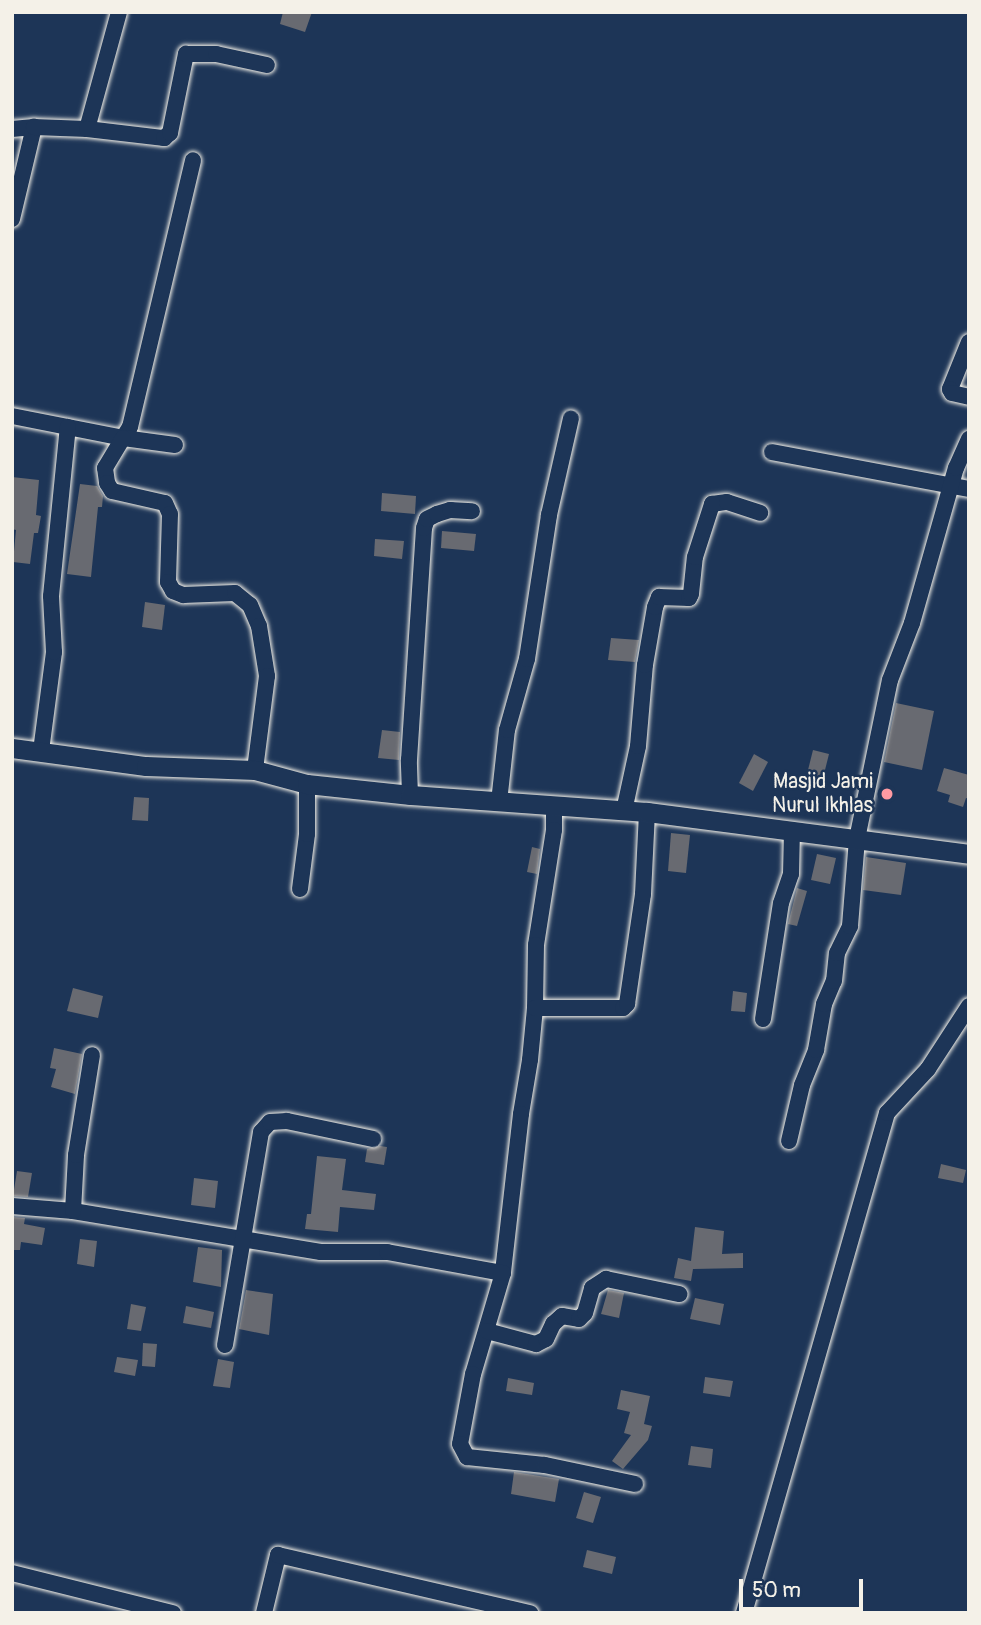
<!DOCTYPE html>
<html>
<head>
<meta charset="utf-8">
<style>
  body { margin:0 }
  #map { position:relative; width:981px; height:1625px; overflow:hidden; background:#1d3557; font-family:Pangolin,sans-serif }
  div>[style] { position:absolute }
  [style*='--x'] { left:calc(var(--x)*1px); top:calc(var(--y)*1px); width:calc(var(--w)*1px); rotate:calc(var(--a)*1deg) }
  .building>* { inset:0; background:#686a71 }
  .roads { filter:drop-shadow(0 0 2px #f4f1e8) drop-shadow(0 0 2px #f4f1e8) }
  .minor>* { height:16px; margin:-8px; padding:0 8px; transform-origin:8px; border-radius:8px; background:#1d3557 }
  .tertiary>* { height:19px; margin:-9.5px; padding:0 9.5px; transform-origin:9.5px; border-radius:9.5px; background:#1d3557 }
  .dots>* { width:19px; height:19px; translate:-50% -50%; box-sizing:border-box; border:4px solid #1d3557; border-radius:50% }
  span { translate:-50% -50%; white-space:nowrap; text-align:center; line-height:1.15; -webkit-text-stroke:5px #1d3557; paint-order:stroke }
  .poi-label { font-size:21px; color:#f4f1e8 }
  .right { translate:-100% -50%; text-align:right }
  .frame { position:absolute; inset:0; border:14px solid #f4f1e8; pointer-events:none }
  .scale { position:absolute; left:739px; top:1579px; width:124px; height:32px; box-sizing:border-box; border:4px solid #f4f1e8; border-top:0; padding-left:9px; font-size:21px; line-height:24px; white-space:nowrap; color:#f4f1e8; -webkit-text-stroke:5px #1d3557; paint-order:stroke }
</style>
</head>
<body>
<div id="map">
  <div class="building">
    <div style="clip-path:polygon(283px 12px,312px 12px,305px 32px,280px 24px)"></div>
    <div style="clip-path:polygon(12px 477px,39px 480px,36px 515px,41px 516px,38px 533px,34px 533px,30px 564px,13px 562px,16px 530px,12px 529px)"></div>
    <div style="clip-path:polygon(80px 484px,97px 486px,103px 496px,102px 507px,98px 507px,91px 577px,67px 574px)"></div>
    <div style="clip-path:polygon(382px 493px,416px 496px,415px 514px,381px 511px)"></div>
    <div style="clip-path:polygon(442px 531px,476px 534px,474px 551px,441px 548px)"></div>
    <div style="clip-path:polygon(375px 539px,404px 541px,402px 559px,374px 556px)"></div>
    <div style="clip-path:polygon(145px 602px,165px 605px,162px 630px,142px 627px)"></div>
    <div style="clip-path:polygon(611px 638px,639px 640px,635px 662px,608px 660px)"></div>
    <div style="clip-path:polygon(896px 703px,934px 711px,922px 770px,884px 762px)"></div>
    <div style="clip-path:polygon(382px 730px,400px 732px,399px 760px,378px 758px)"></div>
    <div style="clip-path:polygon(813px 750px,829px 754px,823px 778px,807px 774px)"></div>
    <div style="clip-path:polygon(754px 754px,768px 762px,753px 791px,739px 783px)"></div>
    <div style="clip-path:polygon(944px 768px,969px 775px,969px 799px,966px 798px,963px 807px,948px 802px,950px 795px,937px 791px)"></div>
    <div style="clip-path:polygon(134px 797px,149px 798px,148px 821px,132px 820px)"></div>
    <div style="clip-path:polygon(671px 833px,690px 835px,686px 873px,668px 871px)"></div>
    <div style="clip-path:polygon(532px 847px,540px 849px,537px 874px,527px 872px)"></div>
    <div style="clip-path:polygon(817px 854px,836px 858px,830px 884px,811px 880px)"></div>
    <div style="clip-path:polygon(866px 857px,906px 863px,901px 895px,863px 890px)"></div>
    <div style="clip-path:polygon(797px 888px,807px 891px,797px 926px,788px 924px)"></div>
    <div style="clip-path:polygon(73px 988px,103px 996px,98px 1018px,67px 1011px)"></div>
    <div style="clip-path:polygon(733px 991px,747px 993px,745px 1012px,731px 1011px)"></div>
    <div style="clip-path:polygon(54px 1048px,82px 1054px,75px 1094px,51px 1087px,56px 1069px,50px 1068px)"></div>
    <div style="clip-path:polygon(380px 1146px,387px 1147px,384px 1165px,365px 1162px,367px 1149px)"></div>
    <div style="clip-path:polygon(317px 1156px,346px 1159px,342px 1190px,376px 1194px,374px 1210px,340px 1207px,338px 1232px,305px 1229px,307px 1214px,311px 1214px)"></div>
    <div style="clip-path:polygon(941px 1164px,966px 1170px,963px 1183px,938px 1178px)"></div>
    <div style="clip-path:polygon(17px 1171px,32px 1173px,28px 1197px,13px 1196px)"></div>
    <div style="clip-path:polygon(194px 1178px,218px 1181px,215px 1208px,191px 1205px)"></div>
    <div style="clip-path:polygon(12px 1217px,25px 1218px,24px 1224px,45px 1228px,42px 1245px,21px 1242px,20px 1250px,12px 1250px)"></div>
    <div style="clip-path:polygon(695px 1227px,724px 1231px,722px 1254px,743px 1253px,743px 1268px,693px 1269px,691px 1281px,674px 1278px,678px 1258px,691px 1261px)"></div>
    <div style="clip-path:polygon(80px 1239px,97px 1241px,94px 1267px,77px 1264px)"></div>
    <div style="clip-path:polygon(198px 1247px,222px 1250px,221px 1287px,193px 1282px)"></div>
    <div style="clip-path:polygon(246px 1290px,273px 1294px,269px 1335px,239px 1329px)"></div>
    <div style="clip-path:polygon(608px 1290px,624px 1293px,619px 1318px,601px 1314px)"></div>
    <div style="clip-path:polygon(695px 1298px,724px 1304px,720px 1325px,690px 1319px)"></div>
    <div style="clip-path:polygon(131px 1304px,146px 1307px,141px 1331px,127px 1329px)"></div>
    <div style="clip-path:polygon(186px 1306px,214px 1312px,211px 1328px,183px 1323px)"></div>
    <div style="clip-path:polygon(143px 1343px,157px 1344px,155px 1367px,142px 1366px)"></div>
    <div style="clip-path:polygon(117px 1357px,138px 1360px,135px 1376px,114px 1372px)"></div>
    <div style="clip-path:polygon(218px 1359px,234px 1362px,230px 1388px,213px 1386px)"></div>
    <div style="clip-path:polygon(705px 1377px,733px 1381px,730px 1397px,703px 1393px)"></div>
    <div style="clip-path:polygon(508px 1378px,534px 1383px,532px 1395px,506px 1391px)"></div>
    <div style="clip-path:polygon(621px 1390px,650px 1396px,644px 1424px,652px 1426px,648px 1440px,623px 1469px,612px 1461px,631px 1435px,624px 1433px,630px 1412px,617px 1409px)"></div>
    <div style="clip-path:polygon(691px 1446px,713px 1449px,711px 1468px,688px 1465px)"></div>
    <div style="clip-path:polygon(514px 1472px,559px 1479px,555px 1502px,511px 1494px)"></div>
    <div style="clip-path:polygon(584px 1492px,601px 1497px,593px 1523px,576px 1518px)"></div>
    <div style="clip-path:polygon(587px 1550px,616px 1557px,612px 1574px,583px 1567px)"></div>
  </div>
  <div class="roads">
    <div class="minor">
      <div style="--x:12;--y:129;--w:22;--a:-5"></div>
      <div style="--x:87;--y:129;--w:121;--a:-74.7"></div>
      <div style="--x:12;--y:219;--w:95;--a:-76.6"></div>
      <div style="--x:34;--y:127;--w:53;--a:2.2"></div>
      <div style="--x:87;--y:129;--w:78;--a:6.7"></div>
      <div style="--x:164;--y:138;--w:8;--a:-40"></div>
      <div style="--x:170;--y:133;--w:81;--a:-78.6"></div>
      <div style="--x:186;--y:54;--w:30;--a:0"></div>
      <div style="--x:216;--y:54;--w:52;--a:12.2"></div>
      <div style="--x:969;--y:342;--w:51;--a:112"></div>
      <div style="--x:950;--y:389;--w:4;--a:63"></div>
      <div style="--x:952;--y:393;--w:17;--a:13"></div>
      <div style="--x:12;--y:416;--w:113;--a:11.2"></div>
      <div style="--x:123;--y:438;--w:13;--a:-58"></div>
      <div style="--x:130;--y:427;--w:274;--a:-76.7"></div>
      <div style="--x:175;--y:445;--w:52;--a:-172.3"></div>
      <div style="--x:123;--y:438;--w:35;--a:121"></div>
      <div style="--x:105;--y:468;--w:15;--a:82"></div>
      <div style="--x:107;--y:483;--w:9;--a:58"></div>
      <div style="--x:112;--y:491;--w:54;--a:12.8"></div>
      <div style="--x:165;--y:503;--w:12;--a:66"></div>
      <div style="--x:170;--y:514;--w:68;--a:91.7"></div>
      <div style="--x:168;--y:582;--w:10;--a:61"></div>
      <div style="--x:173;--y:591;--w:11;--a:22"></div>
      <div style="--x:183;--y:595;--w:52;--a:-2.2"></div>
      <div style="--x:235;--y:593;--w:19;--a:39"></div>
      <div style="--x:250;--y:605;--w:23;--a:67"></div>
      <div style="--x:259;--y:626;--w:51;--a:80.9"></div>
      <div style="--x:267;--y:676;--w:95;--a:97.3"></div>
      <div style="--x:772;--y:452;--w:200;--a:10.6"></div>
      <div style="--x:41;--y:751;--w:100;--a:-82.5"></div>
      <div style="--x:54;--y:652;--w:56;--a:-93.1"></div>
      <div style="--x:51;--y:596;--w:170;--a:-84.3"></div>
      <div style="--x:410;--y:795;--w:35;--a:-92"></div>
      <div style="--x:409;--y:760;--w:232;--a:-86.3"></div>
      <div style="--x:424;--y:528;--w:9;--a:-72"></div>
      <div style="--x:427;--y:519;--w:11;--a:-27"></div>
      <div style="--x:437;--y:514;--w:14;--a:-17"></div>
      <div style="--x:450;--y:510;--w:22;--a:3"></div>
      <div style="--x:499;--y:802;--w:72;--a:-83.7"></div>
      <div style="--x:507;--y:730;--w:74;--a:-74.3"></div>
      <div style="--x:527;--y:659;--w:146;--a:-81.3"></div>
      <div style="--x:549;--y:515;--w:99;--a:-77.2"></div>
      <div style="--x:554;--y:808;--w:22;--a:90"></div>
      <div style="--x:554;--y:830;--w:116;--a:98.9"></div>
      <div style="--x:536;--y:945;--w:63;--a:90.9"></div>
      <div style="--x:535;--y:1008;--w:52;--a:95.5"></div>
      <div style="--x:530;--y:1060;--w:55;--a:99.5"></div>
      <div style="--x:521;--y:1114;--w:160;--a:96.5"></div>
      <div style="--x:503;--y:1273;--w:105;--a:106.5"></div>
      <div style="--x:473;--y:1374;--w:71;--a:100.5"></div>
      <div style="--x:460;--y:1444;--w:15;--a:62"></div>
      <div style="--x:467;--y:1457;--w:78;--a:5.9"></div>
      <div style="--x:545;--y:1465;--w:92;--a:11.9"></div>
      <div style="--x:624;--y:811;--w:66;--a:-77.8"></div>
      <div style="--x:638;--y:746;--w:81;--a:-85.1"></div>
      <div style="--x:645;--y:665;--w:59;--a:-80.2"></div>
      <div style="--x:655;--y:607;--w:11;--a:-68"></div>
      <div style="--x:659;--y:597;--w:30;--a:2"></div>
      <div style="--x:689;--y:598;--w:4;--a:-63"></div>
      <div style="--x:691;--y:594;--w:37;--a:-84"></div>
      <div style="--x:695;--y:557;--w:56;--a:-72.2"></div>
      <div style="--x:712;--y:504;--w:15;--a:-8"></div>
      <div style="--x:727;--y:502;--w:35;--a:18"></div>
      <div style="--x:300;--y:889;--w:55;--a:-82.7"></div>
      <div style="--x:307;--y:834;--w:50;--a:-90"></div>
      <div style="--x:535;--y:1008;--w:88;--a:0"></div>
      <div style="--x:623;--y:1008;--w:6;--a:-45"></div>
      <div style="--x:627;--y:1004;--w:111;--a:-81.7"></div>
      <div style="--x:643;--y:894;--w:82;--a:-87.2"></div>
      <div style="--x:763;--y:1019;--w:117;--a:-81.2"></div>
      <div style="--x:781;--y:903;--w:31;--a:-71"></div>
      <div style="--x:791;--y:874;--w:44;--a:-88.7"></div>
      <div style="--x:789;--y:1141;--w:57;--a:-76.9"></div>
      <div style="--x:802;--y:1085;--w:38;--a:-68"></div>
      <div style="--x:816;--y:1050;--w:47;--a:-80.1"></div>
      <div style="--x:824;--y:1004;--w:25;--a:-67"></div>
      <div style="--x:834;--y:981;--w:28;--a:-84"></div>
      <div style="--x:837;--y:953;--w:30;--a:-64"></div>
      <div style="--x:850;--y:926;--w:87;--a:-85.4"></div>
      <div style="--x:857;--y:839;--w:162;--a:-78.3"></div>
      <div style="--x:890;--y:680;--w:61;--a:-68.9"></div>
      <div style="--x:912;--y:623;--w:161;--a:-74.2"></div>
      <div style="--x:956;--y:468;--w:32;--a:-66"></div>
      <div style="--x:12;--y:1206;--w:61;--a:4.7"></div>
      <div style="--x:73;--y:1211;--w:251;--a:9.4"></div>
      <div style="--x:321;--y:1252;--w:66;--a:0"></div>
      <div style="--x:387;--y:1252;--w:118;--a:10.3"></div>
      <div style="--x:73;--y:1211;--w:56;--a:-86.9"></div>
      <div style="--x:76;--y:1155;--w:101;--a:-80.9"></div>
      <div style="--x:487;--y:1331;--w:51;--a:14.9"></div>
      <div style="--x:536;--y:1344;--w:11;--a:-27"></div>
      <div style="--x:546;--y:1339;--w:17;--a:-65"></div>
      <div style="--x:553;--y:1324;--w:12;--a:-42"></div>
      <div style="--x:562;--y:1316;--w:17;--a:10"></div>
      <div style="--x:579;--y:1319;--w:8;--a:-45"></div>
      <div style="--x:585;--y:1313;--w:26;--a:-74"></div>
      <div style="--x:592;--y:1288;--w:17;--a:-33"></div>
      <div style="--x:606;--y:1279;--w:75;--a:11.6"></div>
      <div style="--x:225;--y:1345;--w:216;--a:-80.4"></div>
      <div style="--x:261;--y:1132;--w:13;--a:-48"></div>
      <div style="--x:270;--y:1122;--w:17;--a:-3"></div>
      <div style="--x:287;--y:1121;--w:88;--a:11.8"></div>
      <div style="--x:12;--y:1573;--w:166;--a:14"></div>
      <div style="--x:264;--y:1613;--w:60;--a:-76.4"></div>
      <div style="--x:278;--y:1555;--w:259;--a:13"></div>
      <div style="--x:744;--y:1613;--w:520;--a:-74.04"></div>
      <div style="--x:887;--y:1113;--w:60;--a:-47"></div>
      <div style="--x:928;--y:1069;--w:75;--a:-56.9"></div>
    </div>
    <div class="tertiary">
      <div style="--x:12;--y:748;--w:135;--a:7.7"></div>
      <div style="--x:146;--y:766;--w:109;--a:2.1"></div>
      <div style="--x:255;--y:770;--w:54;--a:15.1"></div>
      <div style="--x:307;--y:784;--w:104;--a:6.1"></div>
      <div style="--x:410;--y:795;--w:238;--a:4.1"></div>
      <div style="--x:647;--y:812;--w:325;--a:7.4"></div>
    </div>
  </div>
  <div class="dots">
    <div style="left:887px;top:794px;background:#ff9aa2"></div>
  </div>
  <div class="poi-label">
    <span class="right" style="left:873px;top:794px">Masjid Jami<br>Nurul Ikhlas</span>
  </div>
  <div class="frame"></div>
  <div class="scale">50 m</div>
</div>
</body>
</html>
